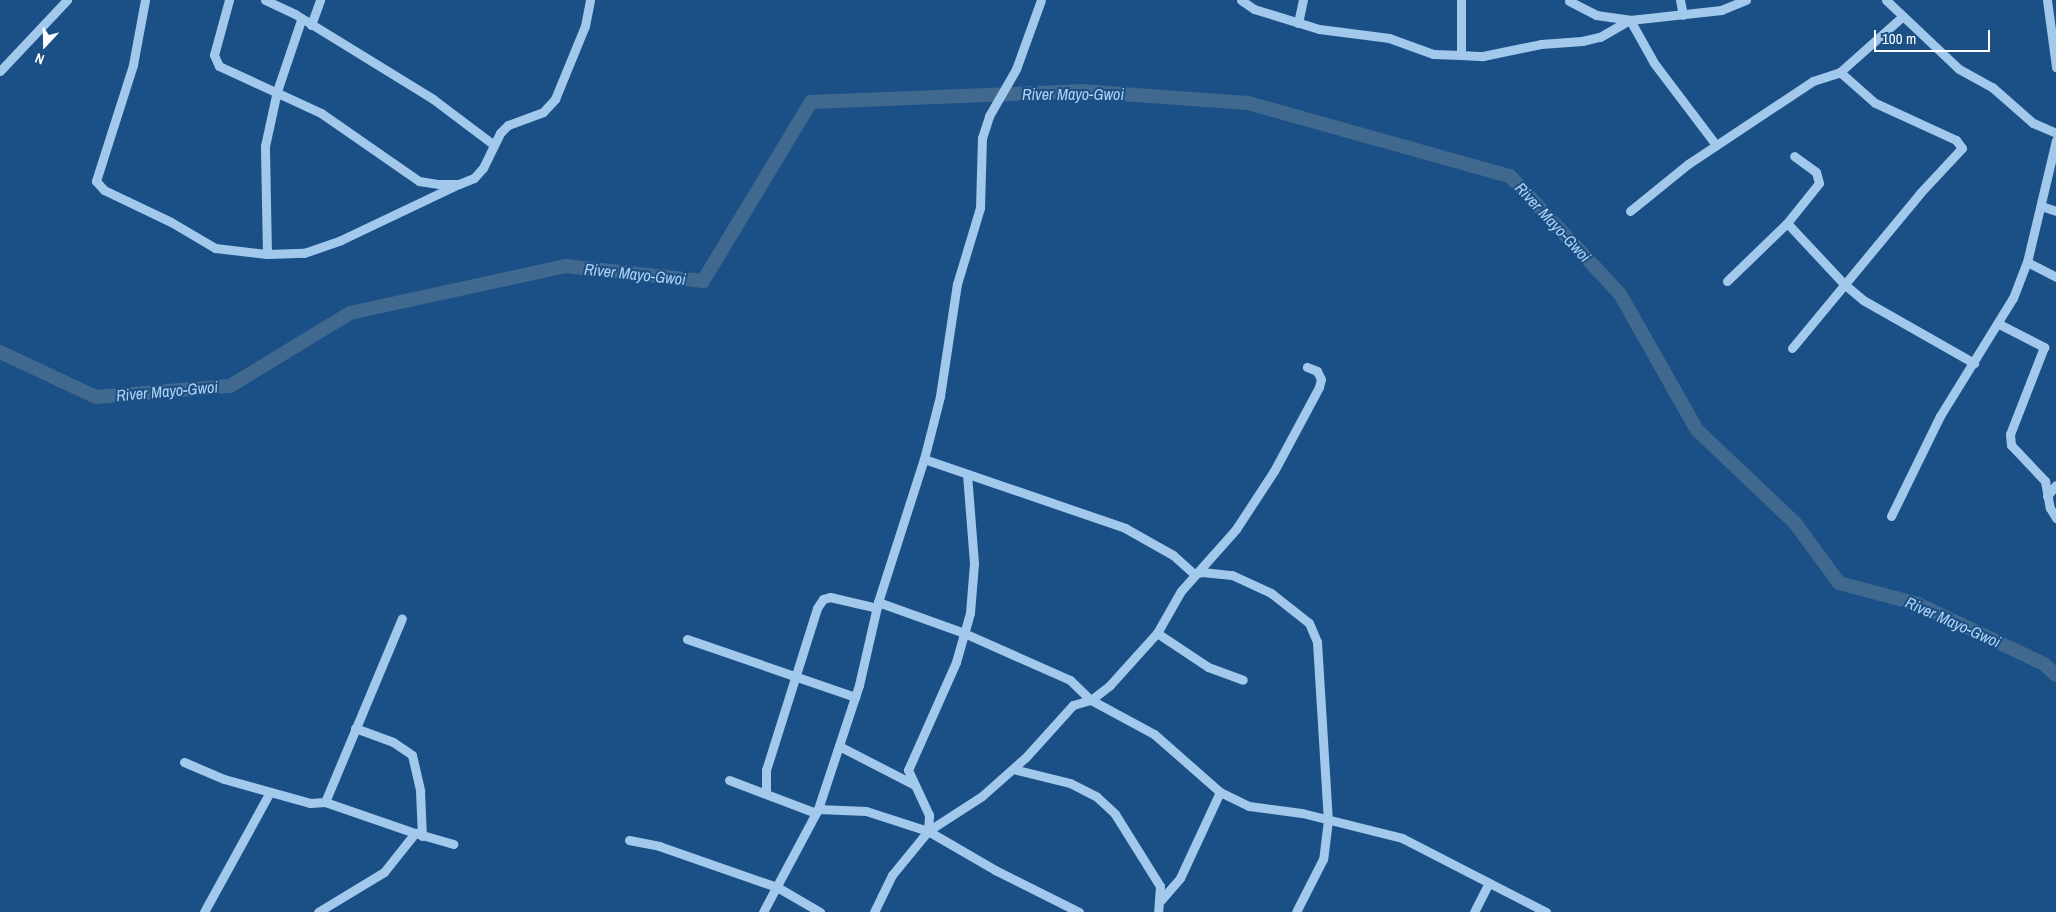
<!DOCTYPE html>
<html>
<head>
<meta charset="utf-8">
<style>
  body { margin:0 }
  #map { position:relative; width:2056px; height:912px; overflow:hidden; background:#1b5086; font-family:"Archivo Narrow",sans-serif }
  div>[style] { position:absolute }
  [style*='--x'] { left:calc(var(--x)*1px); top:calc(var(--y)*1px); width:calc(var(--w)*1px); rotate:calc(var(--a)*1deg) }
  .river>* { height:14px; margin:-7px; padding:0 7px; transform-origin:7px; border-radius:7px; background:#41688f }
  .minor>* { height:9px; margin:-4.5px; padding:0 4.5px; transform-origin:4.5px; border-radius:4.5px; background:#a2c8ec }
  span { translate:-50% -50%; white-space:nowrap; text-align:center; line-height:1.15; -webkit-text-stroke:4px #1b5086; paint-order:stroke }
  .water-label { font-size:16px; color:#aed2f3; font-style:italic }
  .north { position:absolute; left:20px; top:20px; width:50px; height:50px; -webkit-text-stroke:4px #1b5086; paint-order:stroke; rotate:201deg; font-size:14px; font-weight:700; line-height:20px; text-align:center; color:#fff }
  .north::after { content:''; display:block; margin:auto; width:18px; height:22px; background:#fff; clip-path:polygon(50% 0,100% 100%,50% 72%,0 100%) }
  .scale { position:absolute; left:1874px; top:30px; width:116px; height:22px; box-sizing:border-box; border:2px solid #fff; border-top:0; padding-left:6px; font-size:15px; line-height:18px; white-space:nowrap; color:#fff; -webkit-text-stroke:4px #1b5086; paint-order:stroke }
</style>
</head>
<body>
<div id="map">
  <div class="river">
    <div style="--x:0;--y:352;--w:106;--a:25.1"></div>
    <div style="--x:96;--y:397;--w:134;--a:-4.7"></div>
    <div style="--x:230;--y:386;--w:140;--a:-31.3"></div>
    <div style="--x:350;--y:313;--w:220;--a:-12.3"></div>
    <div style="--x:565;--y:266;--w:139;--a:6.2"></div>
    <div style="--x:703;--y:281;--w:209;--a:-58.9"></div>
    <div style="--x:811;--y:102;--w:269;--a:-2.3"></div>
    <div style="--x:1080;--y:91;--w:168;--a:4.1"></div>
    <div style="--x:1248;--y:103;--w:272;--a:15.6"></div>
    <div style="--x:1510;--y:176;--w:161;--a:47"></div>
    <div style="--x:1620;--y:294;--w:156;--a:60.5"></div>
    <div style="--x:1697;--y:430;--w:135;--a:43.5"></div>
    <div style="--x:1795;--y:523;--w:74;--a:53.7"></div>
    <div style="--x:1839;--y:583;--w:82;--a:14.9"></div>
    <div style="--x:1918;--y:604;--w:140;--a:25.5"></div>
    <div style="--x:2044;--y:664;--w:16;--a:43"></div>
  </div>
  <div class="minor">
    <div style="--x:145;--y:0;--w:66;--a:100.5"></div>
    <div style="--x:133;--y:65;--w:122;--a:107.7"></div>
    <div style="--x:96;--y:181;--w:12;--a:48"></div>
    <div style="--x:104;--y:190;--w:74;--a:25.5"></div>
    <div style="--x:171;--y:222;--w:51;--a:30.6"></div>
    <div style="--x:215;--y:248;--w:52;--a:6.6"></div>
    <div style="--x:267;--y:254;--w:37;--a:-2"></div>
    <div style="--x:304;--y:253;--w:39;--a:-19"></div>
    <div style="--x:341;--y:240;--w:131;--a:-25.4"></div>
    <div style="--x:229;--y:0;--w:57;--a:105.3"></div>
    <div style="--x:214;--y:55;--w:12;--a:66"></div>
    <div style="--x:219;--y:66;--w:112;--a:24.7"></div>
    <div style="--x:321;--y:113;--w:119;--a:34.8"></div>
    <div style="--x:419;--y:181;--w:20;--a:9"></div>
    <div style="--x:439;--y:184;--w:20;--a:0"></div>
    <div style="--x:459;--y:184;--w:16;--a:-22"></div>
    <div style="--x:474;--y:178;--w:13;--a:-48"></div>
    <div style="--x:483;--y:168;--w:39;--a:-64"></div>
    <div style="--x:500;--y:133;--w:11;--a:-45"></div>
    <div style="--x:508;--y:125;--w:37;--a:-20"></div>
    <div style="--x:543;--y:112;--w:18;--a:-47"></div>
    <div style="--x:555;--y:99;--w:79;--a:-67.7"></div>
    <div style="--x:585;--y:26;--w:26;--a:-79"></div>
    <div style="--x:265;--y:0;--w:33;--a:25"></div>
    <div style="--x:295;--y:14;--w:162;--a:31.6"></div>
    <div style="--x:433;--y:99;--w:76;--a:37"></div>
    <div style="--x:1241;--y:0;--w:16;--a:35"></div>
    <div style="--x:1254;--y:9;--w:68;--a:17.1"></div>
    <div style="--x:1319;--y:29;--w:71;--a:7.3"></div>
    <div style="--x:1389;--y:38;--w:47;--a:20"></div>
    <div style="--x:1433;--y:54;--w:28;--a:2"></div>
    <div style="--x:1461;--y:55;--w:22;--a:3"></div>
    <div style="--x:1483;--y:56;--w:59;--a:-11.7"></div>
    <div style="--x:1541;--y:44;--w:41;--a:-4.2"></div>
    <div style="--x:1582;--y:41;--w:18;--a:-13"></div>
    <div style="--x:1600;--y:37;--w:34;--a:-30"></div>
    <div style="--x:1680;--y:0;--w:15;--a:79"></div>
    <div style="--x:1886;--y:0;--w:100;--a:43.4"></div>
    <div style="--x:1959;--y:69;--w:38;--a:29"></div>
    <div style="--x:1992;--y:87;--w:55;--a:41.3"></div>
    <div style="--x:2033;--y:123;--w:25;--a:23"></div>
    <div style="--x:2047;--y:0;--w:68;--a:82.3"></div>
    <div style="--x:1569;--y:1;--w:30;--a:27"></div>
    <div style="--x:1596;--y:15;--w:34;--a:8"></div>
    <div style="--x:1630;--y:20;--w:92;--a:-6.3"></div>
    <div style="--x:1721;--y:10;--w:27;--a:-22"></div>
    <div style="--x:1630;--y:20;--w:49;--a:60.8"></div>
    <div style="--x:1654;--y:63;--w:103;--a:52.9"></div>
    <div style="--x:1298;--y:23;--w:24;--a:-78"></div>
    <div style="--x:311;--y:25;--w:27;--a:-70"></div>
    <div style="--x:1461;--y:55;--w:55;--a:-90"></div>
    <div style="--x:0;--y:71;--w:98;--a:-46.7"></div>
    <div style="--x:2041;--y:206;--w:16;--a:18"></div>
    <div style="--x:1630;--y:211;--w:75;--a:-39"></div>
    <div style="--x:1688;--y:164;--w:150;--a:-33.6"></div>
    <div style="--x:1813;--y:81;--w:28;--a:-18"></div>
    <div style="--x:1840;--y:72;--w:84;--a:-41.6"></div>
    <div style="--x:1787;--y:223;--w:83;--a:46.9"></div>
    <div style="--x:1844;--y:284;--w:25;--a:40"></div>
    <div style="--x:1863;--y:300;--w:128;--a:29.6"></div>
    <div style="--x:267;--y:254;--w:108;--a:-91.1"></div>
    <div style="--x:265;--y:146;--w:56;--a:-77.7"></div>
    <div style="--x:277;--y:91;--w:75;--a:-71.3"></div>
    <div style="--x:2027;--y:262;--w:33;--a:27"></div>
    <div style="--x:1727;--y:281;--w:83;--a:-44"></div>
    <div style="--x:1787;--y:223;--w:51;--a:-51.3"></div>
    <div style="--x:1819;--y:183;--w:11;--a:-105"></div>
    <div style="--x:1816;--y:172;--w:27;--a:-144"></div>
    <div style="--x:1999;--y:324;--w:51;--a:27.1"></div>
    <div style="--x:2044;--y:347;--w:93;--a:111.3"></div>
    <div style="--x:2010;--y:434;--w:11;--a:85"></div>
    <div style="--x:2011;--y:445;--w:50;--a:46.6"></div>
    <div style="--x:2045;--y:481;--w:27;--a:80"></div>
    <div style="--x:2050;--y:508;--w:12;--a:59"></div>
    <div style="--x:1792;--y:348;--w:202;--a:-50.4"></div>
    <div style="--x:1921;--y:192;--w:60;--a:-47"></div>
    <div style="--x:1962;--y:148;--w:10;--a:-127"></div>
    <div style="--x:1956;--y:140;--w:89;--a:-155.4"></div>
    <div style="--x:1875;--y:103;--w:47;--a:-138.5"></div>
    <div style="--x:924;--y:459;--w:213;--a:18.9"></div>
    <div style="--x:1125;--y:528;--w:55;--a:29.4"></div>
    <div style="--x:1173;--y:555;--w:28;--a:42"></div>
    <div style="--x:2047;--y:496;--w:14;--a:-51"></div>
    <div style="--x:1891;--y:516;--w:111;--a:-63.9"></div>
    <div style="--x:1940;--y:416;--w:139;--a:-58.3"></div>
    <div style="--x:2013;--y:298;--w:39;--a:-69"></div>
    <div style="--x:2027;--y:262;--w:125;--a:-76.6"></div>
    <div style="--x:1194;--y:574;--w:8;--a:-14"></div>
    <div style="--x:1202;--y:572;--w:30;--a:6"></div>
    <div style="--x:1232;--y:575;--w:43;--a:24.8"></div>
    <div style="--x:1271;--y:593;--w:48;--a:38.3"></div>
    <div style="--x:1309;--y:623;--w:21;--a:67"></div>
    <div style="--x:1317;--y:642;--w:178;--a:86.5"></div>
    <div style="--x:1328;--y:820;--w:39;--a:97"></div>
    <div style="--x:1323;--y:859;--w:59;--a:117"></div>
    <div style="--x:878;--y:602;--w:91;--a:19.8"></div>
    <div style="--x:964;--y:633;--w:116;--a:23.9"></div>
    <div style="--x:1070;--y:680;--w:29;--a:44"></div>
    <div style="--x:1091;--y:700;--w:72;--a:28.4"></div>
    <div style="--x:1154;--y:734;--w:88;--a:41.3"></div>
    <div style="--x:1220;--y:792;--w:32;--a:26"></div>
    <div style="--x:1249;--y:806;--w:53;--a:7.5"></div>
    <div style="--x:1302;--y:813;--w:103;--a:14"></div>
    <div style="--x:1402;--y:838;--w:162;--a:27.2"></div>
    <div style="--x:1157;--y:633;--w:61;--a:33.7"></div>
    <div style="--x:1208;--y:667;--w:37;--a:20"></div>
    <div style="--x:687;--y:639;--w:178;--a:19"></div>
    <div style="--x:355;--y:728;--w:40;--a:20.2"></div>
    <div style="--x:393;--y:742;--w:23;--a:34"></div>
    <div style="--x:412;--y:755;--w:37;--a:77"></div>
    <div style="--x:420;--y:791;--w:45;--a:87.5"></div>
    <div style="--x:839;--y:746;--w:83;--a:27.2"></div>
    <div style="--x:184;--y:762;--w:43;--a:23"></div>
    <div style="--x:224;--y:779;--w:89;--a:15.6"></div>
    <div style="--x:310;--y:803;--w:15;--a:-4"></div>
    <div style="--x:325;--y:802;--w:95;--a:19"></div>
    <div style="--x:1013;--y:769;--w:59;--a:13.8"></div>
    <div style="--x:1070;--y:783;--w:30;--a:27"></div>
    <div style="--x:1097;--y:797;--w:25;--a:43"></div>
    <div style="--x:1115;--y:814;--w:85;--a:58"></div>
    <div style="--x:1160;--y:886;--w:26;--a:94"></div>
    <div style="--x:729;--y:780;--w:93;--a:20.8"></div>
    <div style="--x:766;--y:792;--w:22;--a:-90"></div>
    <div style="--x:766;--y:770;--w:170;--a:-72.5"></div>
    <div style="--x:817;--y:608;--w:11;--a:-56"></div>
    <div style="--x:823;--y:599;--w:7;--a:-16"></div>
    <div style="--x:830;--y:597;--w:48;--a:13.2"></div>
    <div style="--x:325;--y:802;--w:199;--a:-67.3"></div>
    <div style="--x:818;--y:809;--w:48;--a:2.4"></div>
    <div style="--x:866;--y:811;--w:65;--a:17.9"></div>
    <div style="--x:928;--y:831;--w:78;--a:30.2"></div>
    <div style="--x:995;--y:870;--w:94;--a:26.6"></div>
    <div style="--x:928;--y:831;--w:16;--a:-86"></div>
    <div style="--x:929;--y:815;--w:50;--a:-115"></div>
    <div style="--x:908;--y:770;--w:118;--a:-66"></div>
    <div style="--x:956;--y:662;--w:51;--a:-74.1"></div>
    <div style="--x:970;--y:613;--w:50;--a:-85.4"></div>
    <div style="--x:974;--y:563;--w:89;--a:-94.5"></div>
    <div style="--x:629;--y:840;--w:31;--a:11"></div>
    <div style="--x:659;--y:846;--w:125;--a:19.2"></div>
    <div style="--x:777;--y:887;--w:50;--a:30.2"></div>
    <div style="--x:1161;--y:900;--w:29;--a:-49"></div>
    <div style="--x:1180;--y:878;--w:95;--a:-65.1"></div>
    <div style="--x:204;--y:912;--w:137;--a:-61.2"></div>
    <div style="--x:318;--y:912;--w:77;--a:-31.2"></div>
    <div style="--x:384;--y:872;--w:50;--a:-51.5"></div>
    <div style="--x:415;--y:833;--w:40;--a:16"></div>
    <div style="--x:763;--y:912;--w:117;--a:-61.9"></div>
    <div style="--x:818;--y:809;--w:131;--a:-71.7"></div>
    <div style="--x:859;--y:685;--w:85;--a:-77.1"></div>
    <div style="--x:878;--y:602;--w:150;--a:-72.2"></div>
    <div style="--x:924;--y:459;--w:65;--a:-75.7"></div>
    <div style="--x:940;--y:396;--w:113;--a:-81.4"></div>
    <div style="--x:957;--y:284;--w:79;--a:-73.2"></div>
    <div style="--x:980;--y:208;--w:70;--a:-88.4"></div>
    <div style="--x:982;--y:138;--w:23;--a:-72"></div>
    <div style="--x:989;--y:116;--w:54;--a:-60.1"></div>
    <div style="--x:1016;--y:69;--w:73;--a:-70.1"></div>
    <div style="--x:874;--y:912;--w:41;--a:-64.1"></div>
    <div style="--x:892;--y:875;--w:57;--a:-50.7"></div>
    <div style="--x:928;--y:831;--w:64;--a:-32.9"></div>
    <div style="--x:982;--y:796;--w:59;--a:-41.6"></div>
    <div style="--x:1026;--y:757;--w:70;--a:-47.9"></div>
    <div style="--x:1073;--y:705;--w:19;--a:-16"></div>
    <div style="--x:1091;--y:700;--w:24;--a:-38"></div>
    <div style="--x:1110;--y:685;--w:70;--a:-47.9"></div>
    <div style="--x:1157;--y:633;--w:48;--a:-60.3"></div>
    <div style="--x:1181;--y:591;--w:83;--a:-48.4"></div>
    <div style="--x:1236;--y:529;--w:69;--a:-56.8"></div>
    <div style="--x:1274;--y:471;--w:95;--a:-61.8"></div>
    <div style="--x:1319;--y:387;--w:8;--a:-76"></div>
    <div style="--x:1321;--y:379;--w:9;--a:-117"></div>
    <div style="--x:1317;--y:371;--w:11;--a:-158"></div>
    <div style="--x:1474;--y:912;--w:30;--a:-63"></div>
  </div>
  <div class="water-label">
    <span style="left:1073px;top:94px">River Mayo-Gwoi</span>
    <span style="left:1553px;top:222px;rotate:47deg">River Mayo-Gwoi</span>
    <span style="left:635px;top:274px;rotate:6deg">River Mayo-Gwoi</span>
    <span style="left:167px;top:391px;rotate:-5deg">River Mayo-Gwoi</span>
    <span style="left:1953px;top:622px;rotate:24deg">River Mayo-Gwoi</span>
  </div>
  <div class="north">N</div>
  <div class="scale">100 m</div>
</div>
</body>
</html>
